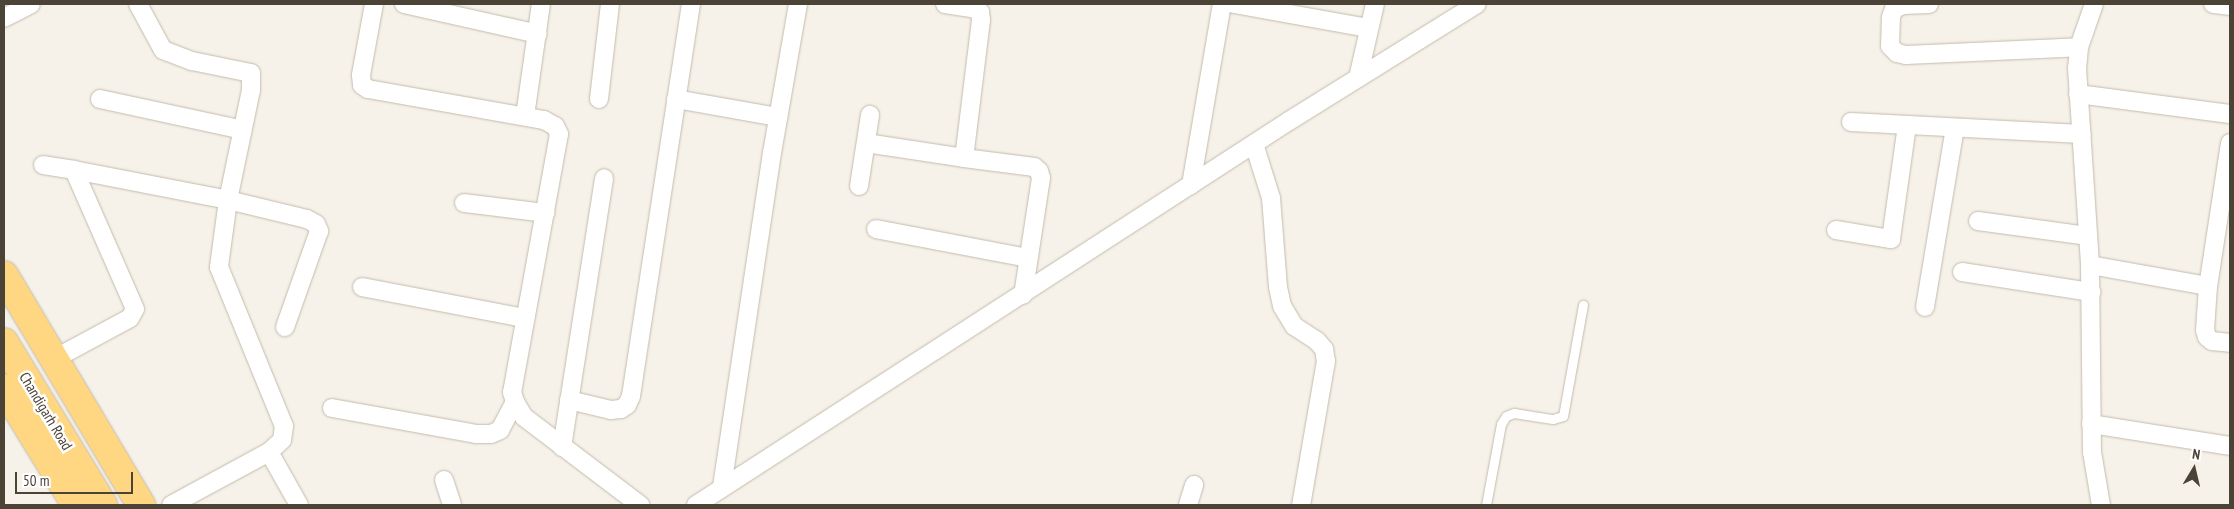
<!DOCTYPE html>
<html>
<head>
<meta charset="utf-8">
<style>
  body { margin:0 }
  #map { position:relative; width:2234px; height:509px; overflow:hidden; background:#f6f2e9; font-family:"PT Sans Narrow",sans-serif }
  div>[style] { position:absolute }
  [style*='--x'] { left:calc(var(--x)*1px); top:calc(var(--y)*1px); width:calc(var(--w)*1px); rotate:calc(var(--a)*1deg) }
  .roads { filter:drop-shadow(0 0 1px #c3baab) drop-shadow(0 0 1px #c3baab) }
  .service>* { height:9px; margin:-4.5px; padding:0 4.5px; transform-origin:4.5px; border-radius:4.5px; background:#fff }
  .minor>* { height:18px; margin:-9px; padding:0 9px; transform-origin:9px; border-radius:9px; background:#fff }
  .trunk>* { height:28px; margin:-14px; padding:0 14px; transform-origin:14px; border-radius:14px; background:#ffd682 }
  span { translate:-50% -50%; white-space:nowrap; text-align:center; line-height:1.15; -webkit-text-stroke:5px #fff; paint-order:stroke }
  .street-label { font-size:15px; color:#4b4336 }
  .frame { position:absolute; inset:0; border:5px solid #4b4336; pointer-events:none }
  .north { position:absolute; left:2169px; top:444px; width:50px; height:50px; -webkit-text-stroke:4px #fff; paint-order:stroke; rotate:9deg; font-size:14px; font-weight:700; line-height:20px; text-align:center; color:#4b4336 }
  .north::after { content:''; display:block; margin:auto; width:18px; height:22px; background:#4b4336; clip-path:polygon(50% 0,100% 100%,50% 72%,0 100%) }
  .scale { position:absolute; left:15px; top:472px; width:118px; height:22px; box-sizing:border-box; border:2px solid #4b4336; border-top:0; padding-left:6px; font-size:15px; line-height:18px; white-space:nowrap; color:#4b4336; -webkit-text-stroke:4px #fff; paint-order:stroke }
</style>
</head>
<body>
<div id="map">
  <div class="roads">
    <div class="service">
      <div style="--x:1486;--y:505;--w:82;--a:-79.5"></div>
      <div style="--x:1501;--y:424;--w:9;--a:-58"></div>
      <div style="--x:1506;--y:416;--w:9;--a:-21"></div>
      <div style="--x:1514;--y:413;--w:39;--a:9"></div>
      <div style="--x:1553;--y:419;--w:10;--a:-17"></div>
      <div style="--x:1563;--y:416;--w:113;--a:-79.8"></div>
    </div>
    <div class="minor">
      <div style="--x:138;--y:4;--w:52;--a:61.5"></div>
      <div style="--x:163;--y:50;--w:31;--a:21"></div>
      <div style="--x:192;--y:61;--w:60;--a:11.5"></div>
      <div style="--x:251;--y:73;--w:17;--a:90"></div>
      <div style="--x:251;--y:90;--w:112;--a:101.8"></div>
      <div style="--x:228;--y:200;--w:68;--a:97.7"></div>
      <div style="--x:219;--y:267;--w:172;--a:67.8"></div>
      <div style="--x:284;--y:426;--w:14;--a:98"></div>
      <div style="--x:282;--y:440;--w:18;--a:137"></div>
      <div style="--x:269;--y:452;--w:111;--a:151.6"></div>
      <div style="--x:374;--y:4;--w:72;--a:100.4"></div>
      <div style="--x:361;--y:75;--w:10;--a:84"></div>
      <div style="--x:362;--y:85;--w:7;--a:34"></div>
      <div style="--x:368;--y:89;--w:179;--a:10"></div>
      <div style="--x:544;--y:120;--w:13;--a:29"></div>
      <div style="--x:555;--y:126;--w:9;--a:63"></div>
      <div style="--x:559;--y:134;--w:262;--a:100.3"></div>
      <div style="--x:512;--y:392;--w:10;--a:73"></div>
      <div style="--x:515;--y:402;--w:17;--a:59"></div>
      <div style="--x:524;--y:417;--w:146;--a:37.2"></div>
      <div style="--x:404;--y:4;--w:137;--a:12.6"></div>
      <div style="--x:945;--y:4;--w:30;--a:9"></div>
      <div style="--x:975;--y:9;--w:6;--a:31"></div>
      <div style="--x:980;--y:12;--w:8;--a:83"></div>
      <div style="--x:981;--y:20;--w:139;--a:97"></div>
      <div style="--x:964;--y:158;--w:71;--a:7.3"></div>
      <div style="--x:1034;--y:167;--w:6;--a:39"></div>
      <div style="--x:1039;--y:171;--w:7;--a:74"></div>
      <div style="--x:1041;--y:178;--w:118;--a:98.7"></div>
      <div style="--x:1234;--y:4;--w:137;--a:10.1"></div>
      <div style="--x:1929;--y:4;--w:26;--a:178"></div>
      <div style="--x:1903;--y:5;--w:10;--a:156"></div>
      <div style="--x:1894;--y:9;--w:9;--a:111"></div>
      <div style="--x:1891;--y:17;--w:29;--a:92"></div>
      <div style="--x:1890;--y:46;--w:10;--a:45"></div>
      <div style="--x:1897;--y:53;--w:9;--a:13"></div>
      <div style="--x:1906;--y:55;--w:173;--a:-2.6"></div>
      <div style="--x:2094;--y:4;--w:46;--a:109.2"></div>
      <div style="--x:2079;--y:47;--w:21;--a:95"></div>
      <div style="--x:2077;--y:68;--w:197;--a:86.2"></div>
      <div style="--x:2090;--y:265;--w:187;--a:89.4"></div>
      <div style="--x:2092;--y:452;--w:54;--a:80.4"></div>
      <div style="--x:2213;--y:4;--w:17;--a:7"></div>
      <div style="--x:4;--y:18;--w:30;--a:-27"></div>
      <div style="--x:1358;--y:78;--w:76;--a:-77.1"></div>
      <div style="--x:2078;--y:94;--w:153;--a:7.5"></div>
      <div style="--x:100;--y:99;--w:146;--a:12.2"></div>
      <div style="--x:599;--y:99;--w:96;--a:-83.4"></div>
      <div style="--x:676;--y:99;--w:104;--a:10"></div>
      <div style="--x:525;--y:116;--w:113;--a:-81.9"></div>
      <div style="--x:1851;--y:122;--w:231;--a:3"></div>
      <div style="--x:866;--y:143;--w:99;--a:8.7"></div>
      <div style="--x:2230;--y:143;--w:145;--a:98.7"></div>
      <div style="--x:2208;--y:286;--w:44;--a:93.9"></div>
      <div style="--x:2205;--y:330;--w:7;--a:74"></div>
      <div style="--x:2207;--y:337;--w:6;--a:39"></div>
      <div style="--x:2212;--y:341;--w:18;--a:6"></div>
      <div style="--x:1254;--y:144;--w:57;--a:72.5"></div>
      <div style="--x:1271;--y:198;--w:89;--a:85.5"></div>
      <div style="--x:1278;--y:287;--w:19;--a:78"></div>
      <div style="--x:1282;--y:306;--w:23;--a:59"></div>
      <div style="--x:1294;--y:326;--w:27;--a:33"></div>
      <div style="--x:1317;--y:341;--w:11;--a:49"></div>
      <div style="--x:1324;--y:349;--w:12;--a:81"></div>
      <div style="--x:1326;--y:361;--w:146;--a:99.8"></div>
      <div style="--x:43;--y:165;--w:31;--a:9"></div>
      <div style="--x:1191;--y:185;--w:184;--a:-80.3"></div>
      <div style="--x:859;--y:186;--w:72;--a:-81.2"></div>
      <div style="--x:464;--y:203;--w:82;--a:7"></div>
      <div style="--x:1978;--y:221;--w:110;--a:7.8"></div>
      <div style="--x:876;--y:229;--w:155;--a:10.8"></div>
      <div style="--x:1836;--y:230;--w:56;--a:9.3"></div>
      <div style="--x:1891;--y:239;--w:115;--a:-82"></div>
      <div style="--x:2090;--y:265;--w:120;--a:10.1"></div>
      <div style="--x:1962;--y:272;--w:131;--a:8.8"></div>
      <div style="--x:362;--y:287;--w:166;--a:10.8"></div>
      <div style="--x:1925;--y:307;--w:181;--a:-80.5"></div>
      <div style="--x:54;--y:359;--w:86;--a:-28.3"></div>
      <div style="--x:130;--y:318;--w:10;--a:-61"></div>
      <div style="--x:135;--y:309;--w:152;--a:-113.7"></div>
      <div style="--x:74;--y:170;--w:157;--a:11"></div>
      <div style="--x:228;--y:200;--w:81;--a:13.5"></div>
      <div style="--x:307;--y:219;--w:10;--a:29"></div>
      <div style="--x:316;--y:224;--w:8;--a:67"></div>
      <div style="--x:319;--y:231;--w:102;--a:109.5"></div>
      <div style="--x:569;--y:400;--w:43;--a:13.4"></div>
      <div style="--x:611;--y:410;--w:10;--a:-6"></div>
      <div style="--x:621;--y:409;--w:7;--a:-34"></div>
      <div style="--x:627;--y:405;--w:10;--a:-66"></div>
      <div style="--x:631;--y:396;--w:397;--a:-81.3"></div>
      <div style="--x:332;--y:408;--w:146;--a:10.2"></div>
      <div style="--x:476;--y:434;--w:15;--a:0"></div>
      <div style="--x:491;--y:434;--w:10;--a:-24"></div>
      <div style="--x:500;--y:430;--w:32;--a:-62"></div>
      <div style="--x:2091;--y:424;--w:141;--a:9"></div>
      <div style="--x:562;--y:447;--w:272;--a:-81.1"></div>
      <div style="--x:269;--y:452;--w:61;--a:60.5"></div>
      <div style="--x:444;--y:480;--w:26;--a:72"></div>
      <div style="--x:722;--y:487;--w:338;--a:-81.5"></div>
      <div style="--x:772;--y:153;--w:151;--a:-80.1"></div>
      <div style="--x:696;--y:505;--w:706;--a:-32.93"></div>
      <div style="--x:1289;--y:121;--w:221;--a:-31.9"></div>
      <div style="--x:1188;--y:505;--w:21;--a:-73"></div>
    </div>
    <div class="trunk">
      <div style="--x:4;--y:275;--w:268;--a:59.2"></div>
      <div style="--x:4;--y:342;--w:191;--a:58.7"></div>
      <div style="--x:4;--y:388;--w:137;--a:58.4"></div>
    </div>
  </div>
  <div class="street-label">
    <span style="left:46px;top:411px;rotate:59deg">Chandigarh Road</span>
  </div>
  <div class="frame"></div>
  <div class="north">N</div>
  <div class="scale">50 m</div>
</div>
</body>
</html>
